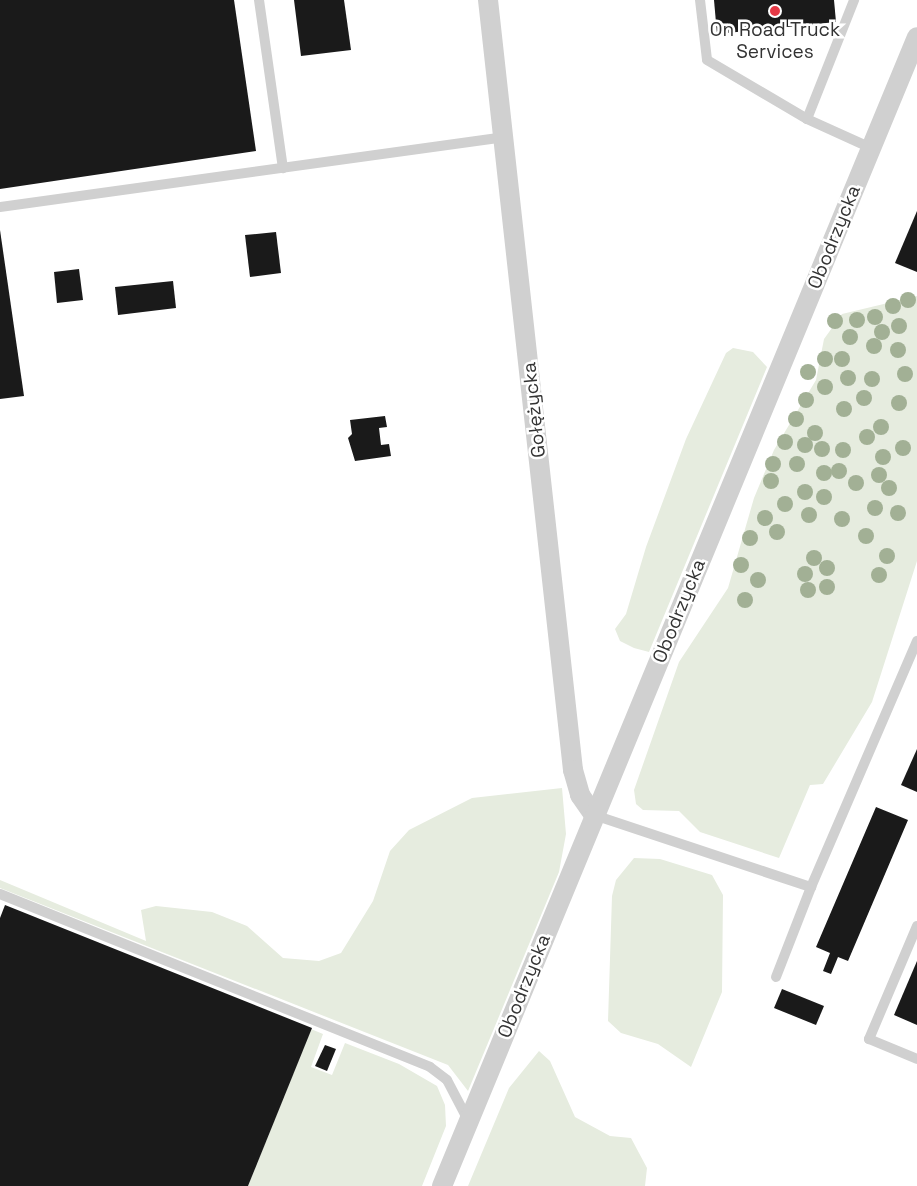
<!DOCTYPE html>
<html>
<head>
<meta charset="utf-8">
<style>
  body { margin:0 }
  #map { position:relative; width:917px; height:1186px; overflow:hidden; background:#fff; font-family:"Space Grotesk",sans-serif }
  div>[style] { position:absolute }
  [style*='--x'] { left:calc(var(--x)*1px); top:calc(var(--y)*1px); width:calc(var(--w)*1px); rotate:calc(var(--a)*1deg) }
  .green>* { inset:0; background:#e6ecdf }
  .building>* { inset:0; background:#1a1a1a }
  .lane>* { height:10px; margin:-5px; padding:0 5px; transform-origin:5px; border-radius:5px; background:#d0d0d0 }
  .street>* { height:20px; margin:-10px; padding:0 10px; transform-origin:10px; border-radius:10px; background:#d0d0d0 }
  .trees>* { width:16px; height:16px; margin:-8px; border-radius:50%; background:#a2b095 }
  .dots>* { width:14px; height:14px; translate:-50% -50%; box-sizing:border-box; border:2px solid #fff; border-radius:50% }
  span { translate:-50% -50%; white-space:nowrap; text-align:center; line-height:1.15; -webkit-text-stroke:5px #fff; paint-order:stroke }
  .poi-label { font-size:19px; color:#333 }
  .street-label { font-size:19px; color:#333 }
</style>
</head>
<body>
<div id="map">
  <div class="green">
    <div style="clip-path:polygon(917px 296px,917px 561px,872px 702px,823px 784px,810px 785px,779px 858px,700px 832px,679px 811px,643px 810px,636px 804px,634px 790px,679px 662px,728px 588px,754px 498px,774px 450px,816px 380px,824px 339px,842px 314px)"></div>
    <div style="clip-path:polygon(733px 348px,753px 352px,767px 367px,649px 652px,634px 648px,620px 641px,615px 629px,626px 614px,646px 547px,686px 439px,726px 353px)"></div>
    <div style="clip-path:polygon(562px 788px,566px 834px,559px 872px,468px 1091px,448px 1065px,0 888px,0 880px,146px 941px,141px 910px,156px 906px,212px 912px,247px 926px,283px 958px,319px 961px,341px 953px,373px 901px,390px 851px,409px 830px,472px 798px)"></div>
    <div style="clip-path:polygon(634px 858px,660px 859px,712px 875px,723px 895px,722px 992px,691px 1067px,658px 1044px,621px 1033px,608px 1021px,612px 896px,616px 880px)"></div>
    <div style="clip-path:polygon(311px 1029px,323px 1034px,311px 1067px,332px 1075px,345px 1043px,399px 1064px,437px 1086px,445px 1105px,446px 1126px,422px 1186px,248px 1186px)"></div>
    <div style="clip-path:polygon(539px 1051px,550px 1061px,575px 1117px,610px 1136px,631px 1138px,647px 1168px,645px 1186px,468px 1186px,509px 1088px)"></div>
  </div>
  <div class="building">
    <div style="clip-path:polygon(0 0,234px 0,256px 151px,0 189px)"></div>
    <div style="clip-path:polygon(294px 0,344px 0,351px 50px,301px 56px)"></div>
    <div style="clip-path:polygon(714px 0,834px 0,836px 22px,717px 34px)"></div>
    <div style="clip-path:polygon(917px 211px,917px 272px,895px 263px)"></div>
    <div style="clip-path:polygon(0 230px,24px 396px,0 399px)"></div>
    <div style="clip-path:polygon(276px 232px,281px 273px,250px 277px,245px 235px)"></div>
    <div style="clip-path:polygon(79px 269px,83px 300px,57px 303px,54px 272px)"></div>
    <div style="clip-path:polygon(173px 281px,176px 308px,118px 315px,115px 287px)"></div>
    <div style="clip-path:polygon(385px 416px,387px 427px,379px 428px,381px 445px,389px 444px,391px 456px,355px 461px,348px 438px,352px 434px,350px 420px)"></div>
    <div style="clip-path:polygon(917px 749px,917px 792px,901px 785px)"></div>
    <div style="clip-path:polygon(876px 807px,908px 820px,848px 961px,838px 957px,831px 974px,823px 971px,830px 953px,816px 947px)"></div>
    <div style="clip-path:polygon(5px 905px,312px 1028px,248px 1186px,0 1186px,0 918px)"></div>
    <div style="clip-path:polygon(917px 961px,917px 1025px,894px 1015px)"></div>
    <div style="clip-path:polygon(782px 989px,824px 1006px,816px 1025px,774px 1008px)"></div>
    <div style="clip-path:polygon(325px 1045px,336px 1049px,327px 1071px,315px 1066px)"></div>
  </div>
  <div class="lane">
    <div style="--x:259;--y:0;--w:170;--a:81.9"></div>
    <div style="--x:700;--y:0;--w:60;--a:83.3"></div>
    <div style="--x:707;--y:60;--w:116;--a:30.5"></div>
    <div style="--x:807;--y:119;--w:70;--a:24.4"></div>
    <div style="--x:807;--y:119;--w:128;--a:-68.4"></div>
    <div style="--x:0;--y:207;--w:510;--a:-7.89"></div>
    <div style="--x:594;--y:815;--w:229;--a:18.4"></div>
    <div style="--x:811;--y:887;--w:268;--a:-66.7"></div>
    <div style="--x:0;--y:894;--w:463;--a:21.9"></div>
    <div style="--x:430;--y:1067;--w:21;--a:37"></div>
    <div style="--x:447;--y:1080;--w:45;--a:62.3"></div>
    <div style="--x:917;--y:926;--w:123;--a:113"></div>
    <div style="--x:869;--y:1039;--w:52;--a:22.6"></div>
    <div style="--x:776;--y:977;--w:97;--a:-68.7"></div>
  </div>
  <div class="street">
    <div style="--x:488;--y:0;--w:775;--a:83.7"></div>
    <div style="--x:573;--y:770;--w:26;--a:74"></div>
    <div style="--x:580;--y:795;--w:24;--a:55"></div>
    <div style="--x:442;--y:1186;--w:1243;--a:-67.54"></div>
  </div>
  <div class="trees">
    <div style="left:908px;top:300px"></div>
    <div style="left:893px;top:306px"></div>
    <div style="left:875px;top:317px"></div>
    <div style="left:857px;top:320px"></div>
    <div style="left:835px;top:321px"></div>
    <div style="left:899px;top:326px"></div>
    <div style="left:882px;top:332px"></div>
    <div style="left:850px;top:337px"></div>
    <div style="left:874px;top:346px"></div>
    <div style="left:898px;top:350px"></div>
    <div style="left:825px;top:359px"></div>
    <div style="left:842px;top:359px"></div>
    <div style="left:808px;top:372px"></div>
    <div style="left:905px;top:374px"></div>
    <div style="left:848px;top:378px"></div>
    <div style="left:872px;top:379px"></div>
    <div style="left:825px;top:387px"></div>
    <div style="left:864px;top:398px"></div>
    <div style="left:806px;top:400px"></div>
    <div style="left:899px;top:403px"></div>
    <div style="left:844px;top:409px"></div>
    <div style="left:796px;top:419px"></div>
    <div style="left:881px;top:427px"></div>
    <div style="left:815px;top:433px"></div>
    <div style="left:867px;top:437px"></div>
    <div style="left:785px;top:442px"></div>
    <div style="left:805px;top:445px"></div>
    <div style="left:903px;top:448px"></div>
    <div style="left:822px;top:449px"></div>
    <div style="left:843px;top:450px"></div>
    <div style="left:883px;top:457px"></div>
    <div style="left:773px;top:464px"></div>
    <div style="left:797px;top:464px"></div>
    <div style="left:839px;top:471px"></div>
    <div style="left:824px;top:473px"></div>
    <div style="left:879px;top:475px"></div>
    <div style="left:771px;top:481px"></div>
    <div style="left:856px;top:483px"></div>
    <div style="left:889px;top:488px"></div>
    <div style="left:805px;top:492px"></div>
    <div style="left:824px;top:497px"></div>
    <div style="left:785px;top:504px"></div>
    <div style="left:875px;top:508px"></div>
    <div style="left:898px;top:513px"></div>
    <div style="left:809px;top:515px"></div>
    <div style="left:765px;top:518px"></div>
    <div style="left:842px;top:519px"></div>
    <div style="left:777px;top:532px"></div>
    <div style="left:866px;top:536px"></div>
    <div style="left:750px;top:538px"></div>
    <div style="left:887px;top:556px"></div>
    <div style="left:814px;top:558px"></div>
    <div style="left:741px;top:565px"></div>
    <div style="left:827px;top:568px"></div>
    <div style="left:805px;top:574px"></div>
    <div style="left:879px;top:575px"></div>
    <div style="left:758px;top:580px"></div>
    <div style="left:827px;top:587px"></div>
    <div style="left:808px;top:590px"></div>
    <div style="left:745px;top:600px"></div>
  </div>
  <div class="dots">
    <div style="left:775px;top:11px;background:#e63946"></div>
  </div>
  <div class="poi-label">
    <span style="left:775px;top:41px">On Road Truck<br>Services</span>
  </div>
  <div class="street-label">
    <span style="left:834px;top:237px;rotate:-68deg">Obodrzycka</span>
    <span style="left:534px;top:410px;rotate:-96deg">Gołężycka</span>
    <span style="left:679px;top:611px;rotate:-68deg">Obodrzycka</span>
    <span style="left:524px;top:986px;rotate:-68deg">Obodrzycka</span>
  </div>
</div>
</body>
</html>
